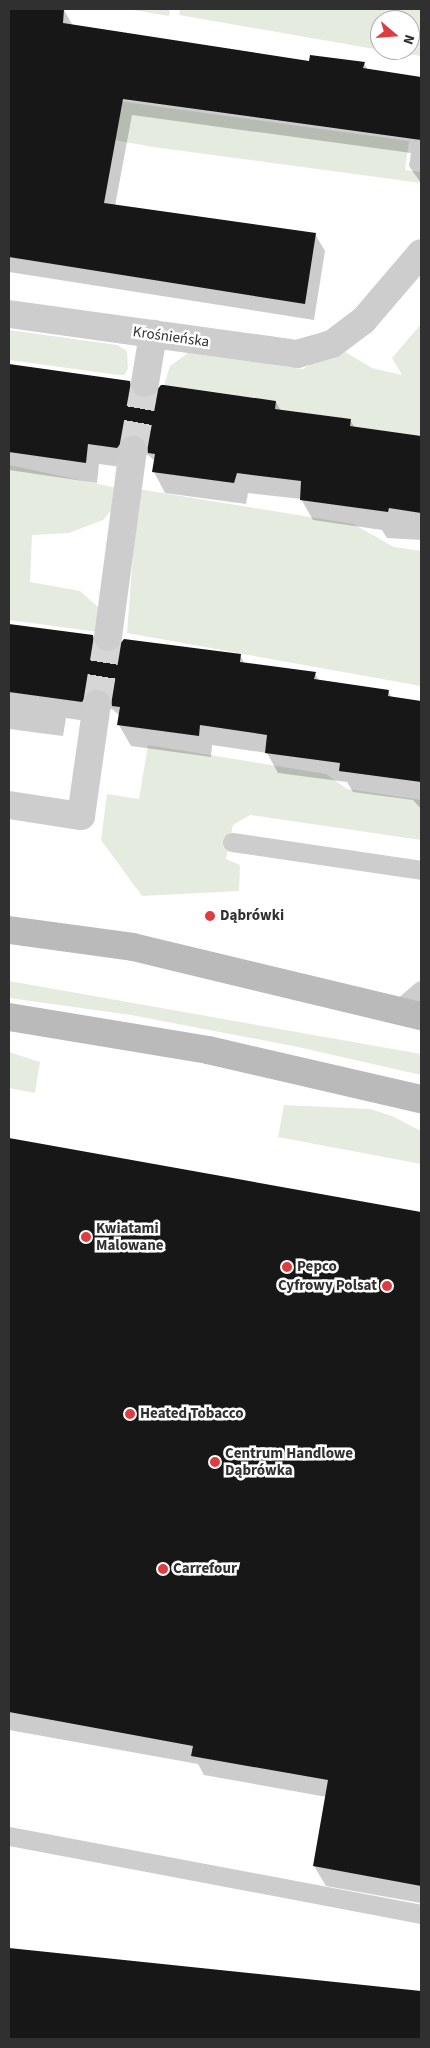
<!DOCTYPE html>
<html>
<head>
<meta charset="utf-8">
<style>
  body { margin:0 }
  #map { position:relative; width:430px; height:2048px; overflow:hidden; background:#fff; font-family:"Source Sans 3",sans-serif }
  div>[style] { position:absolute }
  [style*='--x'] { left:calc(var(--x)*1px); top:calc(var(--y)*1px); width:calc(var(--w)*1px); rotate:calc(var(--a)*1deg) }
  .green>* { inset:0; background:#e5ecdf }
  .shadow>* { inset:0; background:#0003 }
  .building>* { inset:0; background:#171717 }
  .street-tunnel>* { height:28px; margin-top:-14px; transform-origin:0; background:repeating-linear-gradient(90deg,#d6d6d6 0 28px,transparent 0 42px) }
  .lane>* { height:19px; margin:-9.5px; padding:0 9.5px; transform-origin:9.5px; border-radius:9.5px; background:#cdcdcd }
  .street>* { height:28px; margin:-14px; padding:0 14px; transform-origin:14px; border-radius:14px; background:#cdcdcd }
  .secondary>* { height:28px; margin:-14px; padding:0 14px; transform-origin:14px; border-radius:14px; background:#bababa }
  .dots>* { width:14px; height:14px; translate:-50% -50%; box-sizing:border-box; border:2px solid #fff; border-radius:50% }
  span { translate:-50% -50%; white-space:nowrap; text-align:center; line-height:1.15; -webkit-text-stroke:5px #fff; paint-order:stroke }
  .street-label { font-size:15px; color:#303030 }
  .poi-label { font-size:15px; color:#303030; font-weight:700 }
  .left { translate:0 -50%; text-align:left }
  .right { translate:-100% -50%; text-align:right }
  .frame { position:absolute; inset:0; border:10px solid #303030; pointer-events:none }
  .north { position:absolute; left:370px; top:10px; width:50px; height:50px; box-sizing:border-box; background:#fff; border:1px solid #acacac; border-radius:50%; rotate:108deg; font-size:14px; font-weight:700; line-height:20px; text-align:center; color:#303030 }
  .north::after { content:''; display:block; margin:auto; width:18px; height:22px; background:#dc3d40; clip-path:polygon(50% 0,100% 100%,50% 72%,0 100%) }
</style>
</head>
<body>
<div id="map">
  <div class="green">
    <div style="clip-path:polygon(127px 9px,170px 9px,169px 16px)"></div>
    <div style="clip-path:polygon(180px 9px,421px 9px,421px 56px,383px 50px,410px 50px,410px 20px,380px 20px,380px 50px,179px 15px)"></div>
    <div style="clip-path:polygon(9px 86px,409px 141px,405px 170px,421px 172px,421px 183px,153px 147px,9px 121px)"></div>
    <div style="clip-path:polygon(421px 324px,421px 436px,350px 426px,350px 419px,275px 409px,276px 401px,164px 385px,170px 366px,188px 353px,303px 369px,337px 347px,372px 368px,402px 375px,392px 358px)"></div>
    <div style="clip-path:polygon(9px 330px,117px 345px,127px 351px,128px 369px,124px 375px,118px 375px,9px 360px)"></div>
    <div style="clip-path:polygon(9px 465px,117px 488px,114px 507px,103px 520px,69px 533px,32px 535px,30px 582px,80px 591px,98px 607px,98px 632px,9px 620px)"></div>
    <div style="clip-path:polygon(138px 489px,353px 524px,394px 547px,421px 551px,421px 686px,127px 633px)"></div>
    <div style="clip-path:polygon(148px 745px,326px 774px,347px 789px,421px 800px,421px 840px,250px 815px,233px 825px,226px 859px,240px 865px,239px 891px,142px 896px,101px 840px,107px 794px,139px 799px)"></div>
    <div style="clip-path:polygon(9px 981px,421px 1054px,421px 1075px,298px 1047px,131px 1015px,9px 998px)"></div>
    <div style="clip-path:polygon(9px 1052px,40px 1062px,35px 1093px,9px 1088px)"></div>
    <div style="clip-path:polygon(284px 1105px,370px 1109px,392px 1116px,421px 1131px,421px 1164px,278px 1137px)"></div>
  </div>
  <div class="shadow">
    <div style="clip-path:polygon(13px 9px,64px 10px,73px 26px,310px 62px,364px 63px,368px 70px,421px 78px,421px 183px,409px 166px,411px 153px,132px 115px,115px 206px,315px 234px,325px 251px,314px 320px,9px 272px,9px 31px)"></div>
    <div style="clip-path:polygon(9px 365px,129px 382px,138px 397px,143px 400px,158px 394px,276px 402px,281px 411px,350px 420px,355px 428px,421px 438px,421px 540px,387px 538px,382px 530px,313px 520px,301px 499px,248px 493px,246px 504px,165px 493px,154px 472px,155px 461px,148px 455px,138px 456px,129px 468px,99px 464px,97px 483px,9px 470px)"></div>
    <div style="clip-path:polygon(9px 625px,92px 636px,105px 654px,240px 655px,245px 664px,315px 673px,319px 681px,388px 691px,392px 698px,421px 702px,421px 809px,413px 800px,353px 792px,347px 782px,278px 773px,267px 753px,212px 745px,211px 757px,131px 746px,119px 725px,120px 716px,112px 709px,103px 710px,93px 722px,66px 718px,63px 736px,9px 729px)"></div>
    <div style="clip-path:polygon(9px 1139px,421px 1214px,421px 1903px,326px 1886px,314px 1866px,327px 1797px,204px 1775px,198px 1764px,9px 1730px)"></div>
    <div style="clip-path:polygon(9px 1949px,421px 1992px,421px 2039px,9px 2039px)"></div>
  </div>
  <div class="building">
    <div style="clip-path:polygon(9px 9px,64px 9px,63px 23px,309px 61px,310px 55px,365px 62px,363px 68px,421px 77px,421px 140px,123px 99px,104px 203px,316px 233px,305px 304px,9px 257px)"></div>
    <div style="clip-path:polygon(9px 364px,130px 381px,131px 389px,142px 398px,151px 397px,161px 385px,164px 385px,276px 401px,275px 409px,351px 419px,350px 426px,421px 436px,421px 513px,389px 508px,388px 512px,300px 500px,301px 481px,237px 473px,234px 483px,152px 472px,155px 454px,148px 453px,147px 444px,136px 435px,127px 436px,117px 448px,88px 444px,86px 463px,9px 452px)"></div>
    <div style="clip-path:polygon(9px 624px,93px 635px,94px 643px,105px 652px,114px 651px,124px 639px,241px 654px,240px 662px,316px 672px,314px 679px,389px 690px,388px 696px,421px 701px,421px 782px,339px 771px,340px 763px,265px 753px,267px 735px,200px 725px,199px 736px,117px 725px,120px 707px,112px 706px,111px 698px,100px 689px,91px 690px,82px 702px,9px 692px)"></div>
    <div style="clip-path:polygon(9px 1138px,421px 1212px,421px 1886px,313px 1866px,328px 1780px,191px 1756px,193px 1746px,9px 1712px)"></div>
    <div style="clip-path:polygon(9px 1948px,421px 1991px,421px 2039px,9px 2039px)"></div>
  </div>
  <div class="street-tunnel">
    <div style="--x:133;--y:450;--w:68;--a:-79.8"></div>
    <div style="--x:97;--y:704;--w:68;--a:-80.7"></div>
  </div>
  <div class="lane">
    <div style="--x:232;--y:842;--w:191;--a:8.4"></div>
    <div style="--x:398;--y:1010;--w:30;--a:-41"></div>
    <div style="--x:9;--y:1836;--w:419;--a:10.7"></div>
  </div>
  <div class="street">
    <div style="--x:9;--y:314;--w:291;--a:7.9"></div>
    <div style="--x:297;--y:354;--w:36;--a:-16"></div>
    <div style="--x:332;--y:344;--w:39;--a:-37"></div>
    <div style="--x:363;--y:321;--w:89;--a:-49.5"></div>
    <div style="--x:145;--y:383;--w:50;--a:-80.7"></div>
    <div style="--x:108;--y:637;--w:189;--a:-82.4"></div>
    <div style="--x:9;--y:805;--w:73;--a:8.7"></div>
    <div style="--x:81;--y:816;--w:113;--a:-81.9"></div>
  </div>
  <div class="secondary">
    <div style="--x:9;--y:930;--w:125;--a:7.8"></div>
    <div style="--x:133;--y:947;--w:296;--a:13.5"></div>
    <div style="--x:9;--y:1017;--w:202;--a:9.4"></div>
    <div style="--x:208;--y:1050;--w:219;--a:13"></div>
  </div>
  <div class="dots">
    <div style="left:210px;top:916px;background:#dc3d40"></div>
    <div style="left:86px;top:1237px;background:#dc3d40"></div>
    <div style="left:287px;top:1267px;background:#dc3d40"></div>
    <div style="left:387px;top:1286px;background:#dc3d40"></div>
    <div style="left:130px;top:1414px;background:#dc3d40"></div>
    <div style="left:215px;top:1462px;background:#dc3d40"></div>
    <div style="left:163px;top:1569px;background:#dc3d40"></div>
  </div>
  <div class="street-label">
    <span style="left:171px;top:337px;rotate:8deg">Krośnieńska</span>
  </div>
  <div class="poi-label">
    <span class="left" style="left:220px;top:916px">Dąbrówki</span>
    <span class="left" style="left:96px;top:1237px">Kwiatami<br>Malowane</span>
    <span class="left" style="left:297px;top:1267px">Pepco</span>
    <span class="right" style="left:377px;top:1286px">Cyfrowy Polsat</span>
    <span class="left" style="left:140px;top:1414px">Heated Tobacco</span>
    <span class="left" style="left:225px;top:1462px">Centrum Handlowe<br>Dąbrówka</span>
    <span class="left" style="left:173px;top:1569px">Carrefour</span>
  </div>
  <div class="frame"></div>
  <div class="north">N</div>
</div>
</body>
</html>
